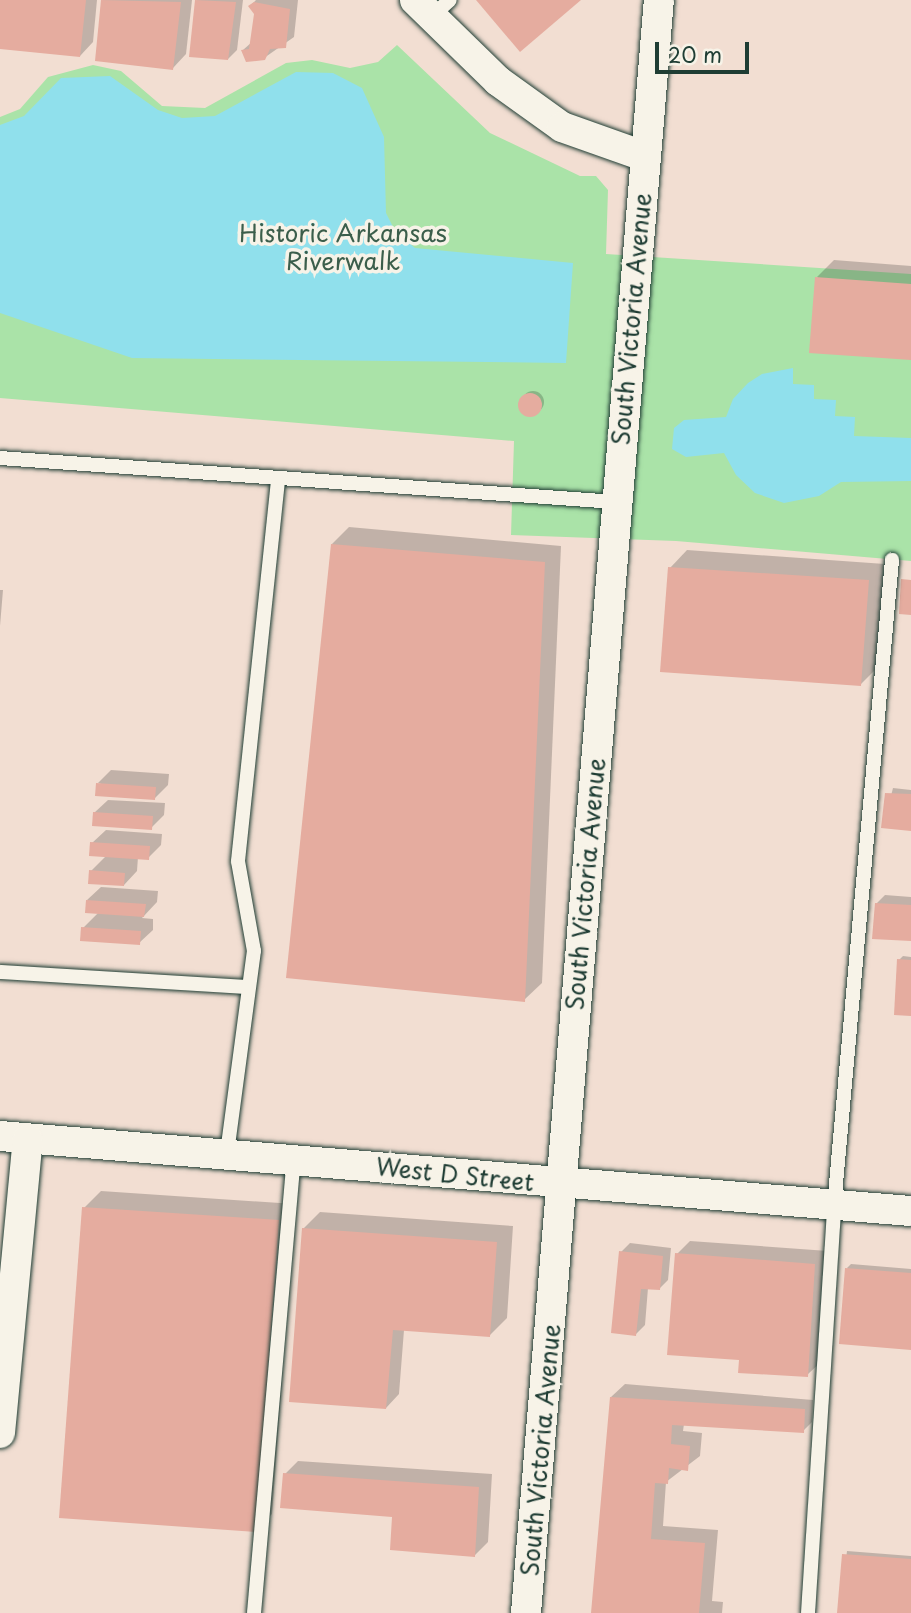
<!DOCTYPE html>
<html>
<head>
<meta charset="utf-8">
<style>
  body { margin:0 }
  #map { position:relative; width:911px; height:1613px; overflow:hidden; background:#f2ded2; font-family:"Playpen Sans",sans-serif }
  div>[style] { position:absolute }
  [style*='--x'] { left:calc(var(--x)*1px); top:calc(var(--y)*1px); width:calc(var(--w)*1px); rotate:calc(var(--a)*1deg) }
  .green>* { inset:0; background:#aae3a8 }
  .water>* { inset:0; background:#90e0ec }
  .shadow>* { inset:0; background:#0003 }
  .round { border-radius:50% }
  .building>* { inset:0; background:#e5ac9f }
  .roads { filter:drop-shadow(0 0 2px #1f3d34) drop-shadow(0 0 2px #1f3d34) }
  .service>* { height:14px; margin:-7px; padding:0 7px; transform-origin:7px; border-radius:7px; background:#f7f3e8 }
  .minor>* { height:30px; margin:-15px; padding:0 15px; transform-origin:15px; border-radius:15px; background:#f7f3e8 }
  span { translate:-50% -50%; white-space:nowrap; text-align:center; line-height:1.15; -webkit-text-stroke:7px #f7f3e8; paint-order:stroke }
  .park-label { font-size:24px; color:#3b5e4b }
  .street-label { font-size:24px; color:#1f3d34 }
  .scale { position:absolute; left:655px; top:42px; width:94px; height:32px; box-sizing:border-box; border:4px solid #1f3d34; border-top:0; padding-left:9px; font-size:21px; line-height:24px; white-space:nowrap; color:#1f3d34; -webkit-text-stroke:5px #f7f3e8; paint-order:stroke }
</style>
</head>
<body>
<div id="map">
  <div class="green">
    <div style="clip-path:polygon(397px 45px,490px 133px,580px 176px,596px 176px,608px 190px,606px 254px,911px 274px,911px 561px,676px 541px,511px 535px,514px 441px,0 398px,0 117px,20px 109px,48px 77px,93px 65px,121px 71px,162px 106px,205px 108px,286px 63px,312px 60px,350px 68px,378px 62px)"></div>
  </div>
  <div class="water">
    <div style="clip-path:polygon(296px 72px,333px 73px,362px 88px,384px 137px,386px 213px,395px 231px,415px 248px,573px 263px,566px 363px,132px 358px,0 313px,0 125px,24px 116px,61px 78px,110px 76px,158px 110px,182px 118px,215px 116px)"></div>
    <div style="clip-path:polygon(793px 368px,793px 384px,814px 385px,814px 399px,836px 400px,835px 416px,855px 417px,854px 436px,911px 438px,911px 481px,841px 482px,819px 496px,784px 503px,755px 493px,736px 475px,724px 453px,686px 457px,672px 449px,674px 428px,684px 420px,726px 417px,733px 399px,748px 383px,762px 374px)"></div>
  </div>
  <div class="shadow">
    <div style="clip-path:polygon(0 0,97px 0,93px 42px,80px 56px,0 47px)"></div>
    <div style="clip-path:polygon(103px 0,192px 0,186px 54px,173px 68px,96px 60px)"></div>
    <div style="clip-path:polygon(197px 0,243px 0,237px 50px,228px 59px,191px 55px)"></div>
    <div style="clip-path:polygon(256px 0,298px 0,294px 37px,264px 58px,243px 50px,252px 42px,256px 14px,250px 6px)"></div>
    <div style="clip-path:polygon(834px 260px,911px 266px,911px 359px,817px 277px)"></div>
    <div class="round" style="left:522px;top:391px;width:22px;height:22px"></div>
    <div style="clip-path:polygon(349px 527px,561px 546px,542px 983px,524px 1000px,332px 544px)"></div>
    <div style="clip-path:polygon(687px 550px,885px 564px,878px 667px,861px 684px,670px 568px)"></div>
    <div style="clip-path:polygon(0 590px,3px 590px,0 626px)"></div>
    <div style="clip-path:polygon(111px 770px,169px 774px,168px 785px,154px 799px,98px 783px)"></div>
    <div style="clip-path:polygon(893px 788px,911px 790px,911px 829px,883px 827px)"></div>
    <div style="clip-path:polygon(108px 800px,165px 803px,164px 815px,151px 828px,94px 813px)"></div>
    <div style="clip-path:polygon(106px 830px,162px 834px,161px 845px,148px 858px,138px 857px,137px 871px,124px 885px,91px 871px,107px 855px,92px 843px)"></div>
    <div style="clip-path:polygon(101px 887px,158px 891px,157px 902px,142px 918px,153px 919px,153px 930px,139px 943px,83px 928px,98px 913px,87px 900px)"></div>
    <div style="clip-path:polygon(885px 895px,911px 897px,911px 940px,876px 904px)"></div>
    <div style="clip-path:polygon(903px 956px,911px 957px,911px 1014px,899px 960px)"></div>
    <div style="clip-path:polygon(101px 1191px,295px 1204px,272px 1514px,255px 1531px,84px 1208px)"></div>
    <div style="clip-path:polygon(320px 1212px,513px 1226px,507px 1318px,490px 1335px,404px 1330px,399px 1394px,386px 1408px,303px 1229px)"></div>
    <div style="clip-path:polygon(690px 1241px,828px 1251px,821px 1362px,807px 1375px,741px 1358px,677px 1254px)"></div>
    <div style="clip-path:polygon(630px 1243px,671px 1248px,668px 1280px,659px 1289px,648px 1288px,645px 1325px,636px 1334px,621px 1252px)"></div>
    <div style="clip-path:polygon(851px 1264px,911px 1269px,911px 1348px,847px 1268px)"></div>
    <div style="clip-path:polygon(625px 1384px,813px 1400px,812px 1422px,803px 1431px,684px 1424px,683px 1431px,702px 1433px,700px 1456px,666px 1482px,663px 1526px,718px 1530px,712px 1601px,723px 1602px,722px 1613px,593px 1613px,611px 1397px)"></div>
    <div style="clip-path:polygon(298px 1461px,492px 1474px,488px 1542px,475px 1555px,394px 1515px,285px 1474px)"></div>
    <div style="clip-path:polygon(847px 1551px,911px 1556px,911px 1613px,839px 1613px)"></div>
  </div>
  <div class="building">
    <div style="clip-path:polygon(0 0,86px 0,80px 57px,0 49px)"></div>
    <div style="clip-path:polygon(101px 0,181px 2px,173px 70px,95px 61px)"></div>
    <div style="clip-path:polygon(195px 0,236px 2px,228px 60px,189px 57px)"></div>
    <div style="clip-path:polygon(476px 0,581px 0,520px 52px)"></div>
    <div style="clip-path:polygon(254px 2px,290px 9px,286px 48px,270px 49px,265px 60px,246px 62px,241px 50px,249px 49px,254px 14px,248px 6px)"></div>
    <div style="clip-path:polygon(815px 277px,911px 284px,911px 360px,809px 353px)"></div>
    <div class="round" style="left:518px;top:393px;width:24px;height:24px"></div>
    <div style="clip-path:polygon(331px 544px,545px 562px,525px 1002px,286px 978px)"></div>
    <div style="clip-path:polygon(668px 567px,869px 580px,861px 686px,660px 672px)"></div>
    <div style="clip-path:polygon(901px 579px,911px 580px,911px 615px,899px 614px)"></div>
    <div style="clip-path:polygon(96px 783px,156px 787px,155px 800px,95px 796px)"></div>
    <div style="clip-path:polygon(885px 793px,911px 794px,911px 831px,881px 828px)"></div>
    <div style="clip-path:polygon(93px 812px,153px 816px,152px 830px,92px 826px)"></div>
    <div style="clip-path:polygon(90px 842px,150px 846px,149px 860px,89px 856px)"></div>
    <div style="clip-path:polygon(89px 870px,125px 873px,124px 886px,88px 884px)"></div>
    <div style="clip-path:polygon(86px 900px,146px 904px,144px 917px,85px 913px)"></div>
    <div style="clip-path:polygon(875px 903px,911px 905px,911px 941px,872px 939px)"></div>
    <div style="clip-path:polygon(81px 927px,141px 931px,140px 945px,80px 941px)"></div>
    <div style="clip-path:polygon(897px 959px,911px 960px,911px 1016px,894px 1015px)"></div>
    <div style="clip-path:polygon(82px 1207px,279px 1220px,256px 1532px,59px 1518px)"></div>
    <div style="clip-path:polygon(302px 1228px,497px 1242px,490px 1337px,393px 1330px,386px 1409px,289px 1402px)"></div>
    <div style="clip-path:polygon(619px 1251px,663px 1256px,660px 1290px,641px 1289px,636px 1336px,611px 1333px)"></div>
    <div style="clip-path:polygon(675px 1253px,815px 1264px,808px 1377px,738px 1373px,739px 1360px,667px 1355px)"></div>
    <div style="clip-path:polygon(845px 1268px,911px 1273px,911px 1350px,839px 1344px)"></div>
    <div style="clip-path:polygon(610px 1397px,805px 1409px,804px 1433px,672px 1425px,671px 1444px,690px 1446px,688px 1471px,669px 1468px,668px 1484px,655px 1483px,651px 1539px,705px 1543px,699px 1613px,591px 1613px)"></div>
    <div style="clip-path:polygon(283px 1473px,479px 1487px,475px 1557px,390px 1550px,392px 1517px,280px 1508px)"></div>
    <div style="clip-path:polygon(842px 1554px,911px 1559px,911px 1613px,837px 1613px)"></div>
  </div>
  <div class="roads">
    <div class="service">
      <div style="--x:431;--y:17;--w:25;--a:-42"></div>
      <div style="--x:0;--y:458;--w:618;--a:4.09"></div>
      <div style="--x:0;--y:972;--w:248;--a:3.5"></div>
      <div style="--x:227;--y:1153;--w:204;--a:-82.4"></div>
      <div style="--x:254;--y:951;--w:91;--a:-100.1"></div>
      <div style="--x:238;--y:861;--w:385;--a:-84"></div>
      <div style="--x:254;--y:1613;--w:457;--a:-85"></div>
      <div style="--x:808;--y:1613;--w:408;--a:-86.3"></div>
      <div style="--x:834;--y:1206;--w:649;--a:-84.87"></div>
    </div>
    <div class="minor">
      <div style="--x:415;--y:0;--w:116;--a:44.3"></div>
      <div style="--x:498;--y:81;--w:79;--a:35.7"></div>
      <div style="--x:562;--y:127;--w:87;--a:19.5"></div>
      <div style="--x:0;--y:1136;--w:914;--a:4.71"></div>
      <div style="--x:0;--y:1433;--w:295;--a:-84.6"></div>
      <div style="--x:526;--y:1613;--w:1618;--a:-85.29"></div>
    </div>
  </div>
  <div class="park-label">
    <span style="left:343px;top:247px">Historic Arkansas<br>Riverwalk</span>
  </div>
  <div class="street-label">
    <span style="left:631px;top:319px;rotate:-85deg">South Victoria Avenue</span>
    <span style="left:585px;top:884px;rotate:-85deg">South Victoria Avenue</span>
    <span style="left:455px;top:1174px;rotate:6deg">West D Street</span>
    <span style="left:540px;top:1450px;rotate:-85deg">South Victoria Avenue</span>
  </div>
  <div class="scale">20 m</div>
</div>
</body>
</html>
